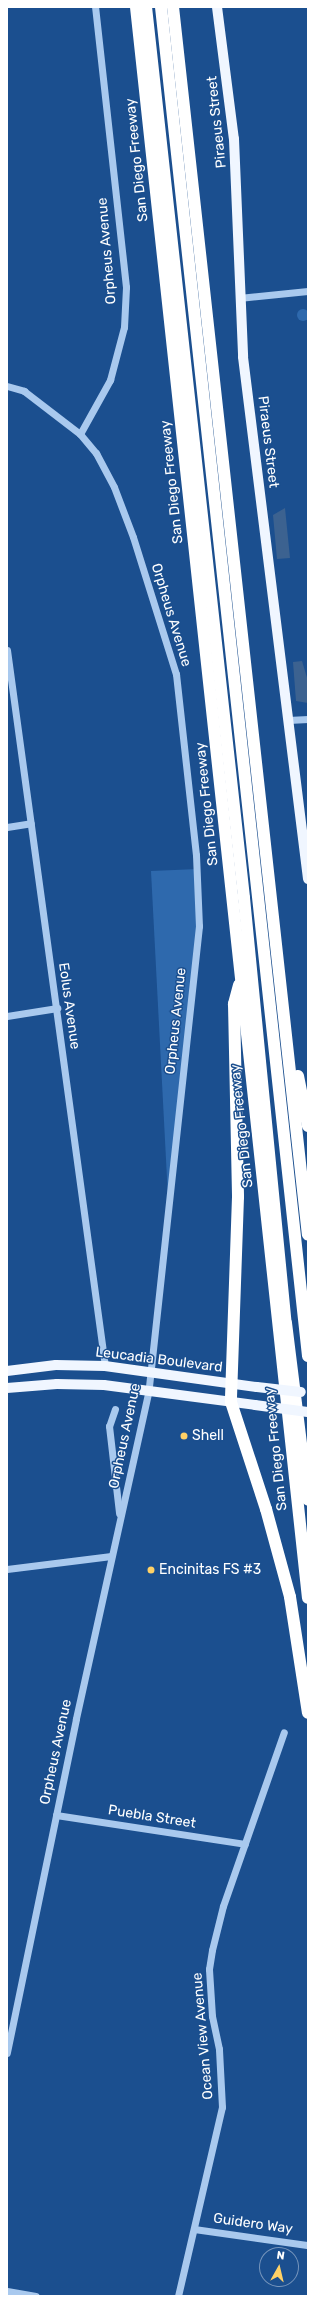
<!DOCTYPE html>
<html>
<head>
<meta charset="utf-8">
<style>
  body { margin:0 }
  #map { position:relative; width:315px; height:2303px; overflow:hidden; background:#1b4f8f; font-family:Rubik,sans-serif }
  div>[style] { position:absolute }
  [style*='--x'] { left:calc(var(--x)*1px); top:calc(var(--y)*1px); width:calc(var(--w)*1px); rotate:calc(var(--a)*1deg) }
  .green>* { inset:0; background:#2e69ad }
  .round { border-radius:50% }
  .water>* { inset:0; background:#3c6290 }
  .minor>* { height:7px; margin:-3.5px; padding:0 3.5px; transform-origin:3.5px; border-radius:3.5px; background:#a9c9ee }
  .major>* { height:10px; margin:-5px; padding:0 5px; transform-origin:5px; border-radius:5px; background:#f0f6ff }
  .highway>* { height:12px; margin:-6px; padding:0 6px; transform-origin:6px; border-radius:6px; background:#fff }
  .major-bridge>* { height:10px; margin:-5px; padding:0 5px; transform-origin:5px; border-radius:5px; background:#f0f6ff }
  .dots>* { width:11px; height:11px; translate:-50% -50%; box-sizing:border-box; border:2px solid #1b4f8f; border-radius:50% }
  span { translate:-50% -50%; white-space:nowrap; text-align:center; line-height:1.15; -webkit-text-stroke:3px #1b4f8f; paint-order:stroke }
  .street-label { font-size:14px; color:#fff }
  .poi-label { font-size:14px; color:#fff }
  .left { translate:0 -50%; text-align:left }
  .frame { position:absolute; inset:0; border:8px solid #fff; pointer-events:none }
  .north { position:absolute; left:259px; top:2247px; width:40px; height:40px; box-sizing:border-box; background:#1b4f8f; border:1px solid #7695bc; border-radius:50%; rotate:8deg; font-size:11px; font-weight:700; line-height:16px; text-align:center; color:#fff }
  .north::after { content:''; display:block; margin:auto; width:14px; height:18px; background:#ffd166; clip-path:polygon(50% 0,100% 100%,50% 72%,0 100%) }
</style>
</head>
<body>
<div id="map">
  <div class="green">
    <div class="round" style="left:297px;top:309px;width:12px;height:12px"></div>
    <div style="clip-path:polygon(198px 869px,201px 925px,169px 1217px,151px 871px)"></div>
  </div>
  <div class="water">
    <div style="clip-path:polygon(285px 508px,290px 558px,277px 559px,273px 515px)"></div>
    <div style="clip-path:polygon(302px 661px,308px 681px,308px 703px,296px 701px,293px 662px)"></div>
  </div>
  <div class="minor">
    <div style="--x:239;--y:298;--w:69;--a:-5.8"></div>
    <div style="--x:7;--y:386;--w:18;--a:16"></div>
    <div style="--x:24;--y:391;--w:71;--a:37.5"></div>
    <div style="--x:80;--y:434;--w:25;--a:50"></div>
    <div style="--x:96;--y:453;--w:38;--a:62"></div>
    <div style="--x:114;--y:487;--w:53;--a:69.2"></div>
    <div style="--x:133;--y:537;--w:144;--a:72.6"></div>
    <div style="--x:176;--y:674;--w:182;--a:83.7"></div>
    <div style="--x:196;--y:855;--w:71;--a:87.6"></div>
    <div style="--x:199;--y:926;--w:466;--a:96.2"></div>
    <div style="--x:149;--y:1389;--w:338;--a:102.5"></div>
    <div style="--x:76;--y:1719;--w:341;--a:101.7"></div>
    <div style="--x:80;--y:434;--w:62;--a:-60.9"></div>
    <div style="--x:110;--y:380;--w:55;--a:-75.2"></div>
    <div style="--x:124;--y:327;--w:40;--a:-87.1"></div>
    <div style="--x:126;--y:287;--w:282;--a:-96.3"></div>
    <div style="--x:7;--y:650;--w:723;--a:82.21"></div>
    <div style="--x:288;--y:720;--w:20;--a:-3"></div>
    <div style="--x:7;--y:827;--w:24;--a:-9"></div>
    <div style="--x:7;--y:1016;--w:51;--a:-9.1"></div>
    <div style="--x:115;--y:1409;--w:18;--a:109"></div>
    <div style="--x:109;--y:1426;--w:88;--a:83.4"></div>
    <div style="--x:7;--y:1569;--w:105;--a:-7.1"></div>
    <div style="--x:56;--y:1815;--w:191;--a:8.7"></div>
    <div style="--x:194;--y:2229;--w:114;--a:8.1"></div>
    <div style="--x:7;--y:2291;--w:29;--a:10"></div>
    <div style="--x:178;--y:2296;--w:194;--a:-76.9"></div>
    <div style="--x:222;--y:2107;--w:58;--a:-93"></div>
    <div style="--x:219;--y:2049;--w:34;--a:-102"></div>
    <div style="--x:212;--y:2016;--w:47;--a:-93.7"></div>
    <div style="--x:209;--y:1969;--w:19;--a:-81"></div>
    <div style="--x:212;--y:1950;--w:45;--a:-76"></div>
    <div style="--x:223;--y:1906;--w:184;--a:-70.7"></div>
  </div>
  <div class="major">
    <div style="--x:217;--y:7;--w:133;--a:82.7"></div>
    <div style="--x:234;--y:139;--w:218;--a:87.6"></div>
    <div style="--x:243;--y:357;--w:526;--a:82.9"></div>
    <div style="--x:7;--y:1371;--w:49;--a:-7"></div>
    <div style="--x:56;--y:1365;--w:49;--a:1.2"></div>
    <div style="--x:105;--y:1366;--w:153;--a:7.9"></div>
    <div style="--x:7;--y:1388;--w:50;--a:-4.6"></div>
    <div style="--x:57;--y:1384;--w:47;--a:1.2"></div>
    <div style="--x:104;--y:1385;--w:152;--a:7.5"></div>
  </div>
  <div class="highway">
    <div style="--x:136;--y:7;--w:1600;--a:83.83"></div>
    <div style="--x:146;--y:7;--w:896;--a:83.72"></div>
    <div style="--x:244;--y:898;--w:427;--a:84.4"></div>
    <div style="--x:286;--y:1323;--w:178;--a:82.9"></div>
    <div style="--x:161;--y:7;--w:1357;--a:83.78"></div>
    <div style="--x:173;--y:7;--w:1235;--a:83.73"></div>
    <div style="--x:239;--y:985;--w:20;--a:105"></div>
    <div style="--x:234;--y:1004;--w:193;--a:88.8"></div>
    <div style="--x:238;--y:1197;--w:205;--a:92"></div>
    <div style="--x:231;--y:1402;--w:113;--a:71.9"></div>
    <div style="--x:266;--y:1509;--w:91;--a:74.7"></div>
    <div style="--x:290;--y:1597;--w:117;--a:81.2"></div>
    <div style="--x:298;--y:1076;--w:51;--a:78.7"></div>
  </div>
  <div class="major-bridge">
    <div style="--x:257;--y:1387;--w:44;--a:6.5"></div>
    <div style="--x:255;--y:1405;--w:53;--a:7.5"></div>
  </div>
  <div class="dots">
    <div style="left:184px;top:1436px;background:#ffd166"></div>
    <div style="left:151px;top:1570px;background:#ffd166"></div>
  </div>
  <div class="street-label">
    <span style="left:217px;top:122px;rotate:-96deg">Piraeus Street</span>
    <span style="left:137px;top:160px;rotate:-96deg">San Diego Freeway</span>
    <span style="left:107px;top:251px;rotate:-95deg">Orpheus Avenue</span>
    <span style="left:268px;top:442px;rotate:83deg">Piraeus Street</span>
    <span style="left:172px;top:482px;rotate:-96deg">San Diego Freeway</span>
    <span style="left:171px;top:615px;rotate:73deg">Orpheus Avenue</span>
    <span style="left:207px;top:804px;rotate:-96deg">San Diego Freeway</span>
    <span style="left:69px;top:1006px;rotate:82deg">Eolus Avenue</span>
    <span style="left:176px;top:1021px;rotate:-84deg">Orpheus Avenue</span>
    <span style="left:242px;top:1126px;rotate:-96deg">San Diego Freeway</span>
    <span style="left:159px;top:1360px;rotate:7deg">Leucadia Boulevard</span>
    <span style="left:125px;top:1436px;rotate:-78deg">Orpheus Avenue</span>
    <span style="left:276px;top:1449px;rotate:-96deg">San Diego Freeway</span>
    <span style="left:56px;top:1752px;rotate:-78deg">Orpheus Avenue</span>
    <span style="left:152px;top:1817px;rotate:9deg">Puebla Street</span>
    <span style="left:203px;top:2036px;rotate:-95deg">Ocean View Avenue</span>
    <span style="left:253px;top:2224px;rotate:8deg">Guidero Way</span>
  </div>
  <div class="poi-label">
    <span class="left" style="left:192px;top:1436px">Shell</span>
    <span class="left" style="left:159px;top:1570px">Encinitas FS #3</span>
  </div>
  <div class="frame"></div>
  <div class="north">N</div>
</div>
</body>
</html>
